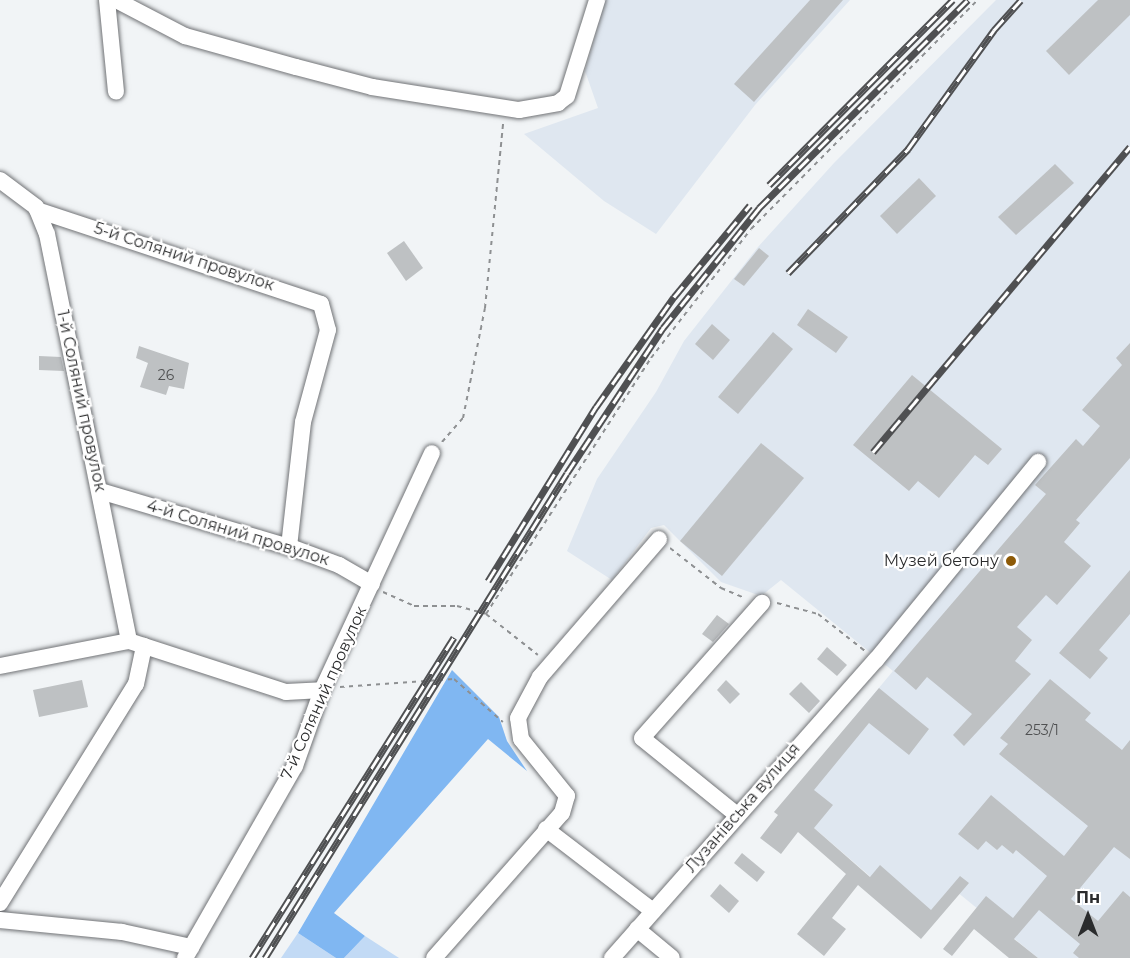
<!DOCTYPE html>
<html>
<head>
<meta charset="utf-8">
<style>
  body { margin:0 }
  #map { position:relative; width:1130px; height:958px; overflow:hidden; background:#f1f4f6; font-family:Montserrat,sans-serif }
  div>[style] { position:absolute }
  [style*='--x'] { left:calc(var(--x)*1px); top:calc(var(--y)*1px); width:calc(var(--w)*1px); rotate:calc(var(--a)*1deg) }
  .built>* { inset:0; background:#dfe7f0 }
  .green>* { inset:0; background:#c2daf5 }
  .forest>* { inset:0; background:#80b7f2 }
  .building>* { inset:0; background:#bec1c3 }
  .path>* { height:2px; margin-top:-1px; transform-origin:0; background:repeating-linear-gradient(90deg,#8e9092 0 4.5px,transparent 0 9px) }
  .roads { filter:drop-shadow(0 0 2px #717376) drop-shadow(0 0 2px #717376) }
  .minor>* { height:16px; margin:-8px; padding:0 8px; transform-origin:8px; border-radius:8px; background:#fff }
  .rail>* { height:7px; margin-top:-3.5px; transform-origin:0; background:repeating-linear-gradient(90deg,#fff 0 14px,#4f5052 0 28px); box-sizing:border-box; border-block:2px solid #4f5052 }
  .dots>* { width:16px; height:16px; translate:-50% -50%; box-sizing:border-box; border:3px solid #fff; border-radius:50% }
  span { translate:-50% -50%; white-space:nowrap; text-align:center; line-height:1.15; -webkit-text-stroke:4.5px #fff; paint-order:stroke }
  .number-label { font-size:14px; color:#505152 }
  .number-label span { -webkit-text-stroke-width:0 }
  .street-label { font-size:16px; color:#2b2c2d }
  .poi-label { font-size:16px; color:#2b2c2d }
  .right { translate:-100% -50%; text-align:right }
  .north { position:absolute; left:1058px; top:886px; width:60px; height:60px; -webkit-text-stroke:4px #fff; paint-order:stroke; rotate:0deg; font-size:16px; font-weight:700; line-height:24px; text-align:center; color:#2b2c2d }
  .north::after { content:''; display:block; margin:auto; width:21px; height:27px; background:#2b2c2d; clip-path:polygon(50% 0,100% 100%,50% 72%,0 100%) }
</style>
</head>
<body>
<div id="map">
  <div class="built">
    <div style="clip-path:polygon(605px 0,850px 0,755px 105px,656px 234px,604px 201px,524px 134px,598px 108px,585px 71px)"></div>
    <div style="clip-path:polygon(996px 0,1130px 0,1130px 958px,1038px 958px,951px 887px,922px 921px,784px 802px,893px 671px,781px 580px,761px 596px,721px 582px,664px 525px,651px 528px,612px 580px,567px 551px,597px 479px,656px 392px,684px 341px,758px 247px,834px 163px)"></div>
  </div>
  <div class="green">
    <div style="clip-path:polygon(298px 933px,336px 958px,281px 958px)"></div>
    <div style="clip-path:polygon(365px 936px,399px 958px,344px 958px)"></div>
  </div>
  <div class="forest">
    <div style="clip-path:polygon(452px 670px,499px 717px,507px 741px,527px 771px,488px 739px,334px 913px,365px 936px,344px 958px,336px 958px,298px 933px)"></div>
  </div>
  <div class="building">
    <div style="clip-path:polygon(810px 0,843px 0,754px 102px,734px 84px)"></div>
    <div style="clip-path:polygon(1098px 0,1130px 0,1130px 15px,1069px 75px,1046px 51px)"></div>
    <div style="clip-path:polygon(1055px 164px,1074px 183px,1016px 235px,998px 217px)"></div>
    <div style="clip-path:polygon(919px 178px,936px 196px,897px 234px,880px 216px)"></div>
    <div style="clip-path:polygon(404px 241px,423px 268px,406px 281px,387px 253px)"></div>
    <div style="clip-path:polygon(759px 248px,769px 256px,744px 286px,734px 279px)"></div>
    <div style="clip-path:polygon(808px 309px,848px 337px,836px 353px,797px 325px)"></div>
    <div style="clip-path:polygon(712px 324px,730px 340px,713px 360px,695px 344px)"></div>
    <div style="clip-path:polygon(773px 332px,793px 349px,738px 414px,718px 397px)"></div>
    <div style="clip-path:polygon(1130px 343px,1130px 458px,1076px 520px,1080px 523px,1064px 542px,1091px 566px,1057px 605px,1046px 595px,1017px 627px,1032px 640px,1015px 661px,1031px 674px,964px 746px,953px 735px,972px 714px,927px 677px,916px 690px,894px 671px,1046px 494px,1035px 485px,1076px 439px,1083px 446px,1100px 426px,1082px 410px,1122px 365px,1116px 358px)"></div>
    <div style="clip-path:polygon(139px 346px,189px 363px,184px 389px,169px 386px,166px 395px,140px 387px,148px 363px,136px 358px)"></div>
    <div style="clip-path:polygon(39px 356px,61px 357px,64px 371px,39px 370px)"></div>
    <div style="clip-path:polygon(912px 375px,1002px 449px,988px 465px,975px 455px,939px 498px,918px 481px,909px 491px,853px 445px)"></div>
    <div style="clip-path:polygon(761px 443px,804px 478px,722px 576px,680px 541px)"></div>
    <div style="clip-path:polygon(1130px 570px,1130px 614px,1099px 650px,1108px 658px,1090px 679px,1059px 653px)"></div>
    <div style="clip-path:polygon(717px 615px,729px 624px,713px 642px,702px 634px)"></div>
    <div style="clip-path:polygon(827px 647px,847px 665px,837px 676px,817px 659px)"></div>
    <div style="clip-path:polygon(1050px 679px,1091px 713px,1085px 720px,1122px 750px,1130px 740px,1130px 859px,1114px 847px,1071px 899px,1098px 921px,1123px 891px,1130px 897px,1130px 958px,1079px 958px,1073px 953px,1080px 944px,1039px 910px,1014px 939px,1038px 958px,1009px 958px,974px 929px,952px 956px,943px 949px,986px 896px,1013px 918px,1047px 876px,1016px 850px,1013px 854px,1002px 845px,997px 850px,986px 841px,978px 850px,958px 834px,991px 795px,1064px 856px,1088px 826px,999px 754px,1008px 744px,1000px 738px)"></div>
    <div style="clip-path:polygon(82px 680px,88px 707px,39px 717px,33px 690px)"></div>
    <div style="clip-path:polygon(726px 680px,740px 694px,730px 704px,717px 690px)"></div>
    <div style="clip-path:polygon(801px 682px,820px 701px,809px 713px,789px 694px)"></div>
    <div style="clip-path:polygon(879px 688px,929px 729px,909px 755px,869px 723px,814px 790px,833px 805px,814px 828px,870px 877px,880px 865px,931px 910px,960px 876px,969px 883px,921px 939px,858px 885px,832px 918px,846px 929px,824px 956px,797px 934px,846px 874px,798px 832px,781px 854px,760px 838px,778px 815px,774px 812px)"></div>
    <div style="clip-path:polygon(742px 853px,765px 872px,757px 882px,734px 863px)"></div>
    <div style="clip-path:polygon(720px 884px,739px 901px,729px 913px,710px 896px)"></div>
  </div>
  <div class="path">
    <div style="--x:442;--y:442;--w:32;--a:-49"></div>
    <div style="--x:463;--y:418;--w:112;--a:-78.7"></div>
    <div style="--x:485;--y:308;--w:186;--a:-84.4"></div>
    <div style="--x:670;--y:548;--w:65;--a:38.1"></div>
    <div style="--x:721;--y:588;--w:26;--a:23"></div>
    <div style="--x:383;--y:592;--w:34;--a:24"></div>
    <div style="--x:414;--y:606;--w:43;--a:0"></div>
    <div style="--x:457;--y:606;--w:30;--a:15"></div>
    <div style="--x:486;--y:614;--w:305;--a:-57.2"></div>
    <div style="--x:651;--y:358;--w:163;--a:-52.2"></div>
    <div style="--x:751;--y:229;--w:322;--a:-45.3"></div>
    <div style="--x:777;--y:603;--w:42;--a:15"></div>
    <div style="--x:818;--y:614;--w:60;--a:38.2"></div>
    <div style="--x:486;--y:614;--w:66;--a:38.3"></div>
    <div style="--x:340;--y:687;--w:114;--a:-4"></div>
    <div style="--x:454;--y:679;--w:65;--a:41.3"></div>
  </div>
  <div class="roads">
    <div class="minor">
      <div style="--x:107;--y:0;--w:92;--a:84.4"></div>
      <div style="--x:116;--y:0;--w:78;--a:27.6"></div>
      <div style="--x:185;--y:36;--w:115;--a:15.6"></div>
      <div style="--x:296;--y:67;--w:79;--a:14.7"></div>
      <div style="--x:372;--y:87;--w:149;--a:8.9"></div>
      <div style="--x:519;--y:110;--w:40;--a:-10"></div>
      <div style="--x:558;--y:103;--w:11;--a:-38"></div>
      <div style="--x:567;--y:96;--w:101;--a:-72.6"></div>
      <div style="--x:0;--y:180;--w:45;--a:36.9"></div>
      <div style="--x:36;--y:207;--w:29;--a:68"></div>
      <div style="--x:47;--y:234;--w:415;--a:78.6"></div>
      <div style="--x:37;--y:210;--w:299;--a:18.3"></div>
      <div style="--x:321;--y:304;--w:27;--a:75"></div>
      <div style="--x:328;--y:330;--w:95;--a:105.2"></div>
      <div style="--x:303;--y:422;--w:126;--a:96.4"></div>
      <div style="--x:100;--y:491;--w:201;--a:16.5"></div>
      <div style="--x:293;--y:548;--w:49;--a:20.3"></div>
      <div style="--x:339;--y:565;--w:38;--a:30"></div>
      <div style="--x:0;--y:666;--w:131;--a:-11"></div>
      <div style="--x:129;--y:641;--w:165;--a:18"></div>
      <div style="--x:286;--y:692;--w:36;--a:-3"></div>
      <div style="--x:737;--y:815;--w:122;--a:-141"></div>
      <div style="--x:642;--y:738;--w:181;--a:-48.4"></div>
      <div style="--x:546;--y:829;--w:135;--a:37.5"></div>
      <div style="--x:0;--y:903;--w:258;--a:-58.2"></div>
      <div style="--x:136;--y:684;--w:39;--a:-78"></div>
      <div style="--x:0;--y:920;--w:123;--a:5.6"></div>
      <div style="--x:122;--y:932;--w:71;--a:12.3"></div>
      <div style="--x:637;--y:929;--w:45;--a:39.6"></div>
      <div style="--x:185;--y:958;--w:221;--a:-60.2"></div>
      <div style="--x:295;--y:766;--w:81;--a:-70.4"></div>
      <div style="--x:322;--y:690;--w:261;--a:-65.1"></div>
      <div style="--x:434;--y:958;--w:193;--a:-48.6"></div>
      <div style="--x:562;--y:813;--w:18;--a:-74"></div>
      <div style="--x:567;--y:796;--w:73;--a:-128.9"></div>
      <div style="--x:521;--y:739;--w:21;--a:-98"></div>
      <div style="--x:518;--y:718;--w:47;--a:-61.8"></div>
      <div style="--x:540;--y:677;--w:182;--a:-49.2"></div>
      <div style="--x:612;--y:958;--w:398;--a:-48.5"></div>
      <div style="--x:876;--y:660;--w:256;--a:-50.7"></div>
    </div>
  </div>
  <div class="rail">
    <div style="--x:769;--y:185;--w:261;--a:-45.2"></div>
    <div style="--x:788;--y:273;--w:173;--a:-45.9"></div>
    <div style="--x:908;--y:149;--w:147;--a:-54.1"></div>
    <div style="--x:994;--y:30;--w:40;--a:-48"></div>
    <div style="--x:873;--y:452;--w:399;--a:-49.9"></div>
    <div style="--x:488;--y:581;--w:205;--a:-58.2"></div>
    <div style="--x:596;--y:407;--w:135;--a:-54.7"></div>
    <div style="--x:674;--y:297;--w:119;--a:-50.4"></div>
    <div style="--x:252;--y:958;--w:379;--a:-57.8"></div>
    <div style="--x:265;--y:958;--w:571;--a:-58.09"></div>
    <div style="--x:567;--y:473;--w:174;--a:-56.5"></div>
    <div style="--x:663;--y:328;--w:154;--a:-51.3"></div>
    <div style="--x:759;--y:208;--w:295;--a:-44.9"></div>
  </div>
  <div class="dots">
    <div style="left:1011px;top:561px;background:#8d5a07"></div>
  </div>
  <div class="number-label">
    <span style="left:166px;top:375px">26</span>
    <span style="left:1042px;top:730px">253/1</span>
  </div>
  <div class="street-label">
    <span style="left:184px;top:257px;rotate:18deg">5-й Соляний провулок</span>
    <span style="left:81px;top:401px;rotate:78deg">1-й Соляний провулок</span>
    <span style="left:238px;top:533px;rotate:17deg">4-й Соляний провулок</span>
    <span style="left:324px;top:693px;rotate:-66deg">7-й Соляний провулок</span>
    <span style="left:743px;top:808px;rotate:-49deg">Лузанівська вулиця</span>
  </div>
  <div class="poi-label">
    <span class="right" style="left:999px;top:561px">Музей бетону</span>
  </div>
  <div class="north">Пн</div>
</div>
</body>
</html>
